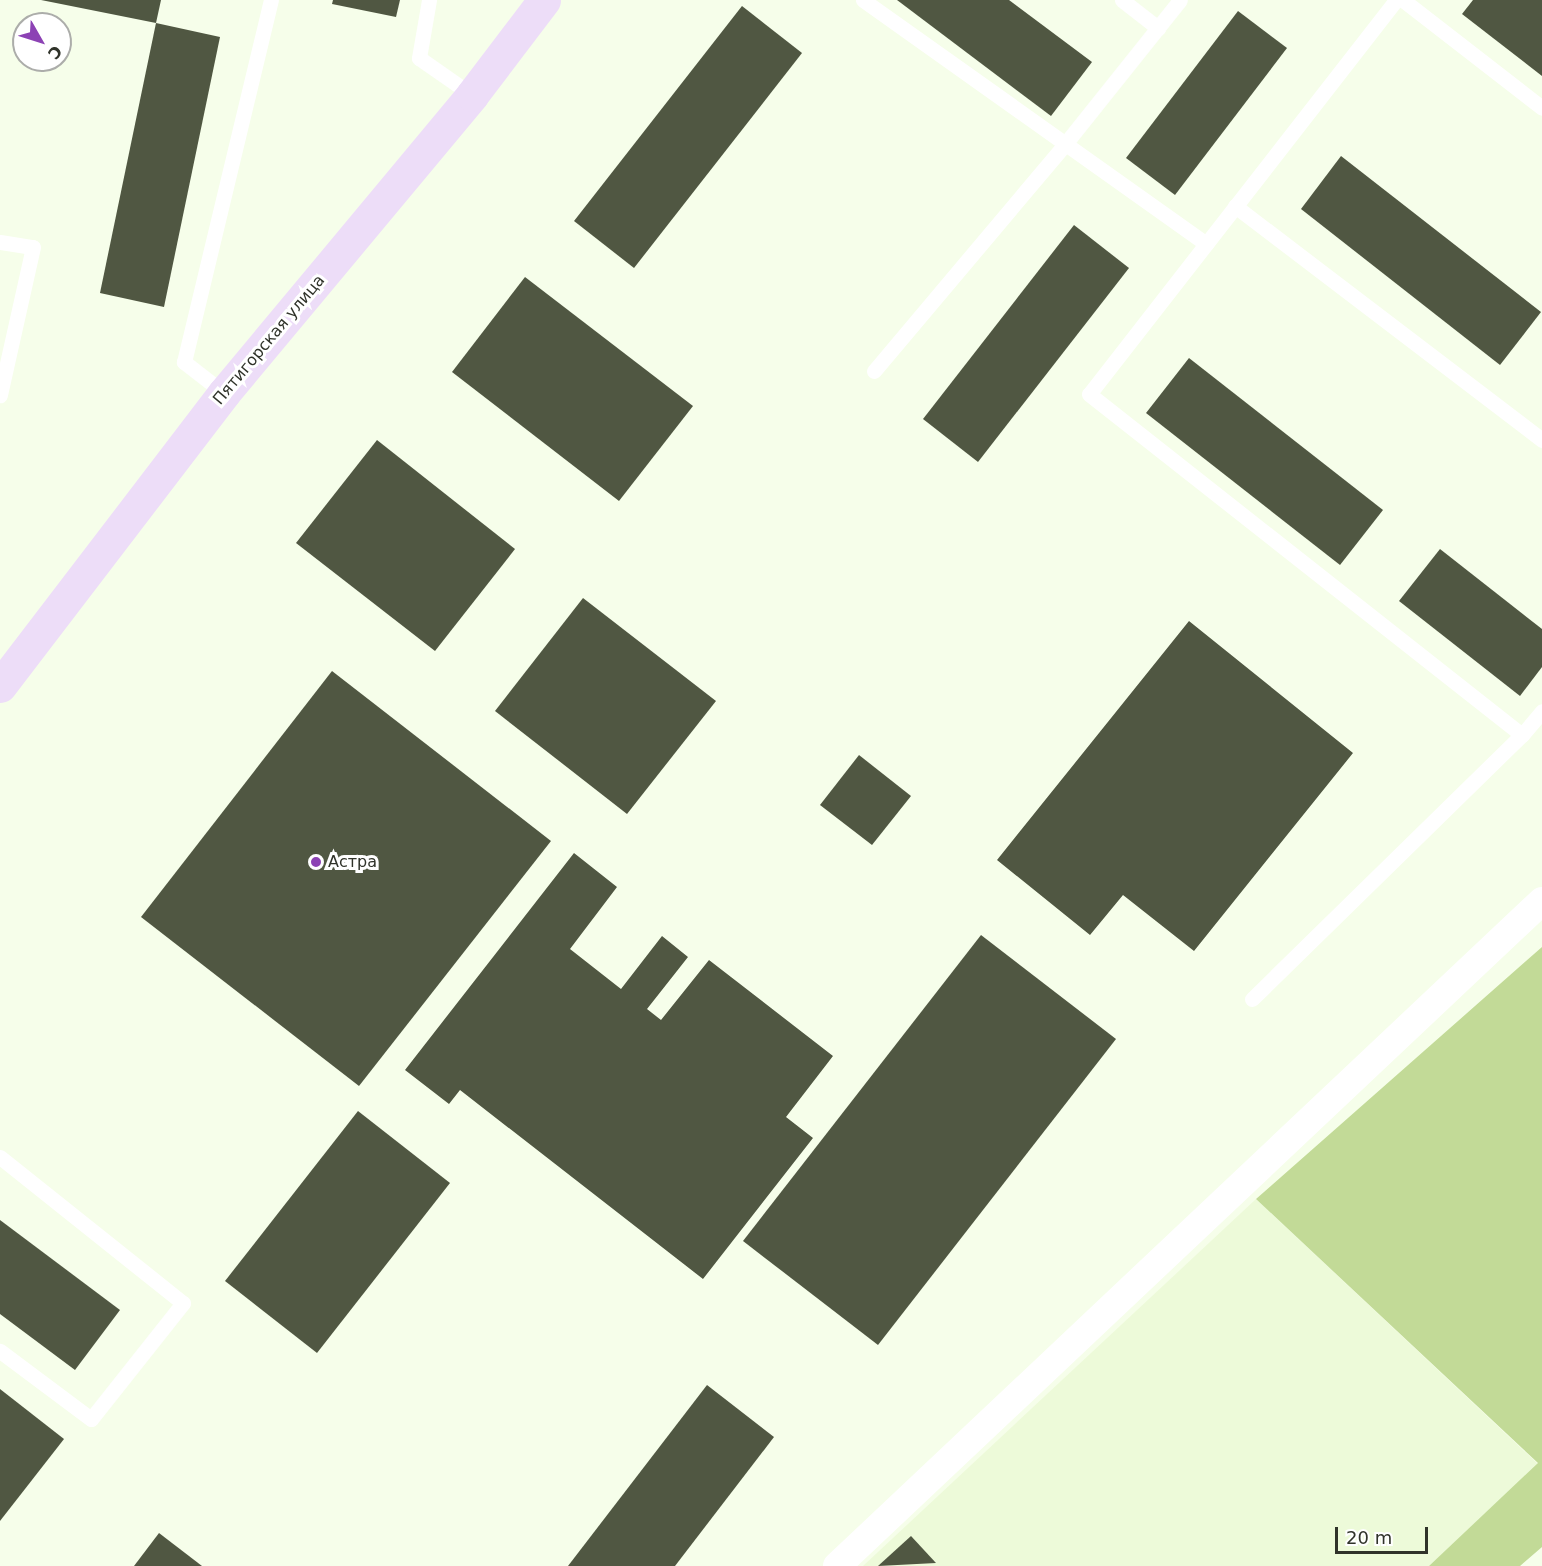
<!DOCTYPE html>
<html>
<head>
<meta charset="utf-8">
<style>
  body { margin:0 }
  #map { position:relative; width:1542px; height:1566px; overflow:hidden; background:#f6feea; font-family:"DejaVu Sans",sans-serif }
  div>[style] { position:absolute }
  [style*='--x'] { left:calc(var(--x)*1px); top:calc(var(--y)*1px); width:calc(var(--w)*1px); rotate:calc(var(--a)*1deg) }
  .built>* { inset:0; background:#edfad9 }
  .green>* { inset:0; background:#c2da97 }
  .building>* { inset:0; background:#505742 }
  .service>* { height:15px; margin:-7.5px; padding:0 7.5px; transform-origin:7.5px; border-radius:7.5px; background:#fff }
  .minor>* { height:28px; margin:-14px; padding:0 14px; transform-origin:14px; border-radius:14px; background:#fff }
  .secondary>* { height:33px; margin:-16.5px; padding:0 16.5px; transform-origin:16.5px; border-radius:16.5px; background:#edddf8 }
  .dots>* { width:16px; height:16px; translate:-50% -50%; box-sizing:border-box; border:3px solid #fff; border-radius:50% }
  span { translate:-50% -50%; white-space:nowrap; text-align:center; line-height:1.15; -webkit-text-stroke:6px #fff; paint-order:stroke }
  .street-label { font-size:16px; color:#30332a }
  .poi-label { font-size:16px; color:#30332a }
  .left { translate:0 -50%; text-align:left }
  .north { position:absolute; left:12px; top:12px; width:60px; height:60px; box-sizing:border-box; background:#fff; border:2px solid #acadaa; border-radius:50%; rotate:129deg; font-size:16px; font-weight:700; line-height:24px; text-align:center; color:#30332a }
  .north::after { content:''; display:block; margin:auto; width:21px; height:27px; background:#8c42b4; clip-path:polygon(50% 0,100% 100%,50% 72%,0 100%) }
  .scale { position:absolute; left:1335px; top:1527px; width:93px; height:27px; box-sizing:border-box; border:3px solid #30332a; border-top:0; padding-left:8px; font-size:18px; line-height:21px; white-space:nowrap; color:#30332a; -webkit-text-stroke:4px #fff; paint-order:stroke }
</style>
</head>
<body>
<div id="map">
  <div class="built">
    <div style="clip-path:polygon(1256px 1199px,1538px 1464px,1429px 1566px,863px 1566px)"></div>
  </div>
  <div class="green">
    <div style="clip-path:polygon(1542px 947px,1542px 1547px,1520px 1566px,1429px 1566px,1538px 1463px,1256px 1199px)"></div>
  </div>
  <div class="building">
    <div style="clip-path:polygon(41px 0,161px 0,156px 23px)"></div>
    <div style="clip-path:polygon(333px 0,400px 0,396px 17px,332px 4px)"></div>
    <div style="clip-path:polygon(897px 0,1009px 0,1092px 62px,1051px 116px)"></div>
    <div style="clip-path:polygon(1473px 0,1542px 0,1542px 76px,1462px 14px)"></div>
    <div style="clip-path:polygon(742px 6px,802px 53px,634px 268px,574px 221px)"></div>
    <div style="clip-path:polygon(1238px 11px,1287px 48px,1175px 195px,1126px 158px)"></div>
    <div style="clip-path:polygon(156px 23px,220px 37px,164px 307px,100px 293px)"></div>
    <div style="clip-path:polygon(1341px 156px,1541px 312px,1500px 365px,1301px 209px)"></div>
    <div style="clip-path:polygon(1074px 225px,1129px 268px,978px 462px,923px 419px)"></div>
    <div style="clip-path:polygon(525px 277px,693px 406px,619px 501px,452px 372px)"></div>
    <div style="clip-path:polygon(1189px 358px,1383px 510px,1340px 565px,1146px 413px)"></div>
    <div style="clip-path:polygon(377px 440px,515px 549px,435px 651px,296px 543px)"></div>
    <div style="clip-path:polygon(1440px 549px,1542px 629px,1542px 667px,1520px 696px,1399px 601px)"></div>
    <div style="clip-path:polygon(583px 598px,716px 701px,627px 814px,495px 711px)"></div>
    <div style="clip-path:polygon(1189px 621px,1353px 753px,1194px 951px,1123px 895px,1090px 935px,997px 860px)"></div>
    <div style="clip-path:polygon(332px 671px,551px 841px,359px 1086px,141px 917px)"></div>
    <div style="clip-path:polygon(859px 755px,911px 796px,872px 845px,820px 805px)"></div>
    <div style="clip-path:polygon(574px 853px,617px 887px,570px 949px,621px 989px,662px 936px,688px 957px,647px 1009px,661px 1020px,709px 960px,833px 1056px,786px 1117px,813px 1138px,703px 1279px,460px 1090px,449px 1104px,405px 1070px)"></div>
    <div style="clip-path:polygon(981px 935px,1116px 1039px,878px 1345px,743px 1241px)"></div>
    <div style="clip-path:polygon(358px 1111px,450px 1183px,317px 1353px,225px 1281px)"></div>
    <div style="clip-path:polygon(0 1220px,120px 1310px,75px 1370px,0 1314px)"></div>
    <div style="clip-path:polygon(707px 1385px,774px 1437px,675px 1566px,568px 1566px)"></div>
    <div style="clip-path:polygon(0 1389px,64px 1439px,0 1521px)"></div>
    <div style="clip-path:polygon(159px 1533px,202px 1566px,134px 1566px)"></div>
    <div style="clip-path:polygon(911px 1536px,936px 1563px,878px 1566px)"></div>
  </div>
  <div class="service">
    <div style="--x:429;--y:0;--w:59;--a:99.8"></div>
    <div style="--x:419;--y:58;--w:65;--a:34.9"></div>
    <div style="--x:863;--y:0;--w:421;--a:35.4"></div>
    <div style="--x:1122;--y:0;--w:46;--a:37.9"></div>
    <div style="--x:1396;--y:0;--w:499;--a:127.9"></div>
    <div style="--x:1089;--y:394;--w:551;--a:38.22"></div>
    <div style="--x:1522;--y:735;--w:31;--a:-50"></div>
    <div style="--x:1403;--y:0;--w:176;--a:37.8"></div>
    <div style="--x:1235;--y:206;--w:386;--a:37.3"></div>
    <div style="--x:0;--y:242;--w:33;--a:9"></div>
    <div style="--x:33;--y:247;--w:152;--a:102.6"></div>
    <div style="--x:874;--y:371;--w:297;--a:-49.9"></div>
    <div style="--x:1065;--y:144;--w:184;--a:-51.4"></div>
    <div style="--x:224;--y:393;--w:51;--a:-142.2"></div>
    <div style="--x:184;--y:362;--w:372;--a:-76.5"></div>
    <div style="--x:1252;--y:999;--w:378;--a:-44.4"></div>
    <div style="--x:0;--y:1157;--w:234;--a:38.6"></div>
    <div style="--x:183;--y:1303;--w:148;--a:128.4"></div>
    <div style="--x:91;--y:1419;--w:114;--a:-143.2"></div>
  </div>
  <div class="minor">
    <div style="--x:837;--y:1566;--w:969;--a:-43.33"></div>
  </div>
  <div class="secondary">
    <div style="--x:0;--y:686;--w:369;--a:-52.6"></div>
    <div style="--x:224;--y:393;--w:388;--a:-50.2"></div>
    <div style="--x:472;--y:95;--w:119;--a:-52.8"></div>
  </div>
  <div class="dots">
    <div style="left:316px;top:862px;background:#8c42b4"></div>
  </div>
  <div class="street-label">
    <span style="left:269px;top:340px;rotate:-50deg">Пятигорская улица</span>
  </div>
  <div class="poi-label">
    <span class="left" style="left:328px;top:862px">Астра</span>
  </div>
  <div class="north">С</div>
  <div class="scale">20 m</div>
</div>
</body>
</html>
